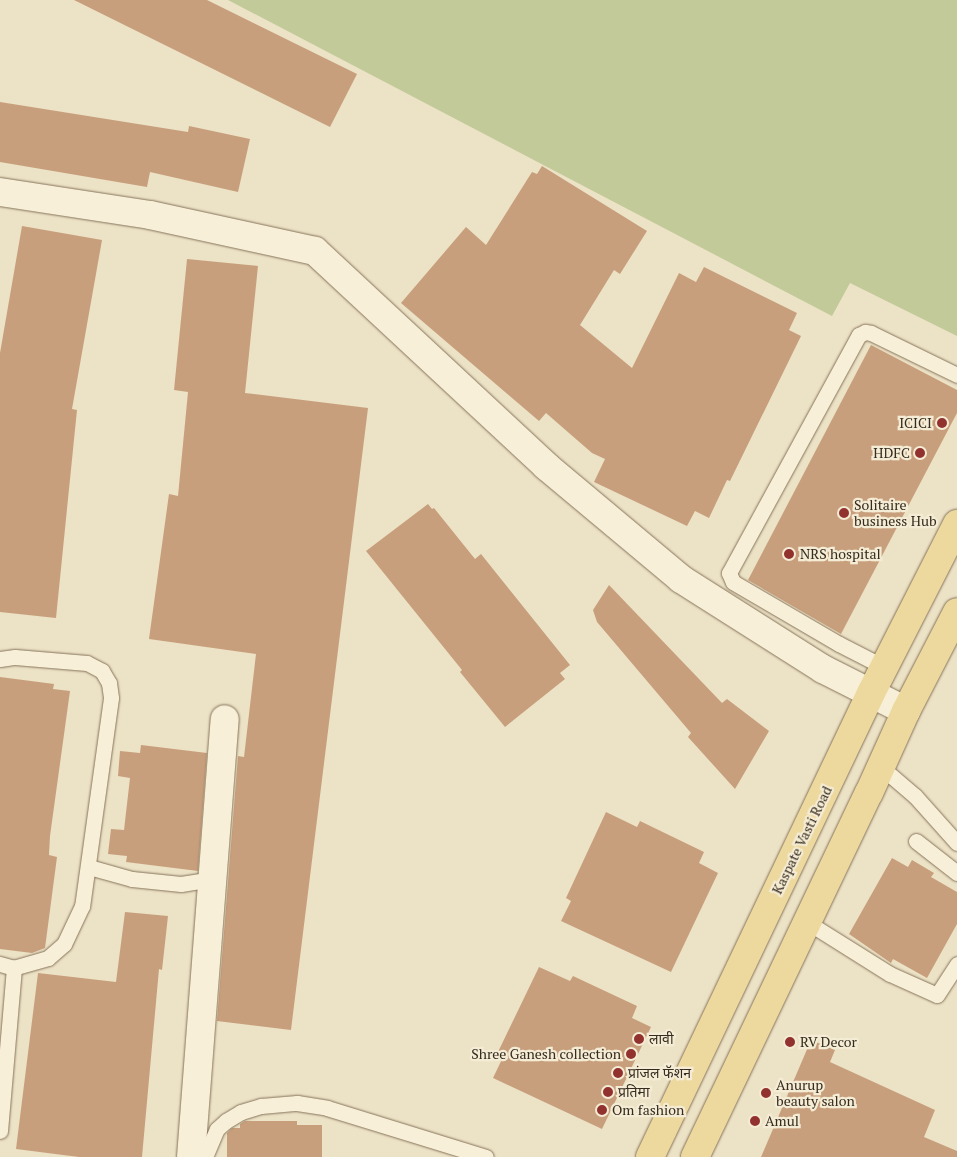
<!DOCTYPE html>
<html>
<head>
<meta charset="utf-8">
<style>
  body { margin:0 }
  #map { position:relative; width:957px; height:1157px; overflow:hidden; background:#ece2c5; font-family:"PT Serif","Noto Sans Devanagari",serif }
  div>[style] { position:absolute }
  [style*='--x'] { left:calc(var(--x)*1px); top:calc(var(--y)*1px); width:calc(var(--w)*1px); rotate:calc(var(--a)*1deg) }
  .green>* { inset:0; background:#c2ca99 }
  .building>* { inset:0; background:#c89f7c }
  .roads { filter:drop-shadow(0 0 1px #86745c) drop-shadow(0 0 1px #86745c) }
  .lane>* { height:15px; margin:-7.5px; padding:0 7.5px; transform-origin:7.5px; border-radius:7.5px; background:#f7efd7 }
  .street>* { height:28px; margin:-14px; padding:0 14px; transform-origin:14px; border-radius:14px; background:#f7efd7 }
  .primary>* { height:28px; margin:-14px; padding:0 14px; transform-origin:14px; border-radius:14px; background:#edd89e }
  .dots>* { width:14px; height:14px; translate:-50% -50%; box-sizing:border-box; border:2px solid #f4ecd4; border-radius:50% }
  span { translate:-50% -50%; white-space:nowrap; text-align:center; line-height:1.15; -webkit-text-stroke:4.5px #f4ecd4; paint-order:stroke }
  .poi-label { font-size:14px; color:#372b1f }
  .right { translate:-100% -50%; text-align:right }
  .left { translate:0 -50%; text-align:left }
  .street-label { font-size:14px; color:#372b1f }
</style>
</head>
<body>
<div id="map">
  <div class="green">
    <div style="clip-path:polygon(228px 0,957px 0,957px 336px,850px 283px,832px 316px)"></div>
  </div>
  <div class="building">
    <div style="clip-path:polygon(74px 0,207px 0,357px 74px,330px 127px)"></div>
    <div style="clip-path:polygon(0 102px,188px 132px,189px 126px,250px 139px,238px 192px,150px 172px,147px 187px,0 162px)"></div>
    <div style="clip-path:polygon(542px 166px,647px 231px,620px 274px,614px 270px,580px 325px,632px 368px,679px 273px,696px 282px,704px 267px,797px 313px,789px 330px,801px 336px,730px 481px,727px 480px,709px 518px,695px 511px,687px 526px,594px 482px,605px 459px,592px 453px,546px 413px,539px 421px,401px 303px,466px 227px,486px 245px,532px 172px,537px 174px)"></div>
    <div style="clip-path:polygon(22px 226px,102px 240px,72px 409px,77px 410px,56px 618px,0 612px,0 353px)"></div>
    <div style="clip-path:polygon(187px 259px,258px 266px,245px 393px,368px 408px,291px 1030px,217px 1021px,238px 756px,244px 757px,256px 654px,149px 639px,169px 494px,178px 496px,188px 392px,174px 390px)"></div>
    <div style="clip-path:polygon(871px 345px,957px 390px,957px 413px,841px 634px,748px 580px)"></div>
    <div style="clip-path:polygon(428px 504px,432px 509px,434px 508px,475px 559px,481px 554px,570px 665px,560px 673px,565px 679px,505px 727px,460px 672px,462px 670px,366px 551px)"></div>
    <div style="clip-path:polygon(609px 585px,722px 703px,727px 699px,769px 731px,735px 789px,688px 737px,691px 733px,597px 622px,593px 610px)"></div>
    <div style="clip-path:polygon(0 677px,54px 684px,53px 689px,70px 691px,50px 836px,49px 855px,57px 857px,45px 948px,32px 953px,0 949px)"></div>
    <div style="clip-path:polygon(141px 745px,207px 753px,198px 871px,126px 862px,127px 856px,108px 854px,111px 829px,124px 830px,130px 778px,118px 776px,120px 751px,140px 753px)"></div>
    <div style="clip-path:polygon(606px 812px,637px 827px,640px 821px,704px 852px,699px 863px,718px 873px,671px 972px,561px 921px,571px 901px,566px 898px)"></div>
    <div style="clip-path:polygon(892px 858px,908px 867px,912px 860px,934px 873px,931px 877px,957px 892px,957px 924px,927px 978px,893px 959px,891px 963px,849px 934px)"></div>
    <div style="clip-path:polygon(125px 912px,168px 916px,162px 970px,159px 969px,142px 1157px,79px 1157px,16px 1149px,38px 973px,116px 982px)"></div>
    <div style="clip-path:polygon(539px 967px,570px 981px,573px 976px,637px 1006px,632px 1018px,651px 1027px,602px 1129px,493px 1078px,504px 1055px,498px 1052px)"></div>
    <div style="clip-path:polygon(811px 1040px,835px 1050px,830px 1062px,935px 1110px,924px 1137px,957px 1151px,957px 1157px,761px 1157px)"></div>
    <div style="clip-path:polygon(245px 1121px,297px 1121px,297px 1125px,322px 1125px,322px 1157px,227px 1157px,227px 1133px,232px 1128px,240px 1128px,240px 1124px)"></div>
  </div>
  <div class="roads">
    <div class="lane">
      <div style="--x:0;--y:659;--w:15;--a:-8"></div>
      <div style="--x:15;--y:657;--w:72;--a:4.8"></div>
      <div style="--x:87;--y:663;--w:17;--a:28"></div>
      <div style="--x:102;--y:671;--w:14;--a:60"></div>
      <div style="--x:109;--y:683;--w:15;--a:82"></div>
      <div style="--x:111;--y:698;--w:210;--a:97.9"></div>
      <div style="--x:82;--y:906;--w:42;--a:115.3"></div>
      <div style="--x:64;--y:944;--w:21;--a:139"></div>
      <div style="--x:48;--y:958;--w:35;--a:164"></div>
      <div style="--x:14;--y:968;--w:15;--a:-164"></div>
      <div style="--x:884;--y:667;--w:51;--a:-152.9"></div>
      <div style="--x:839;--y:644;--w:123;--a:-149.7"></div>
      <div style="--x:733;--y:582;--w:10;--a:-114"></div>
      <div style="--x:729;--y:573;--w:271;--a:-61.4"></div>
      <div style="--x:859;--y:335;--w:7;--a:-27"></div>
      <div style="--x:865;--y:332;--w:6;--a:9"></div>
      <div style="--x:871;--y:333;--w:96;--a:26"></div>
      <div style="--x:881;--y:767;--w:45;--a:40.5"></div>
      <div style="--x:915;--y:796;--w:63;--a:48.2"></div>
      <div style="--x:916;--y:841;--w:52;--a:38"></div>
      <div style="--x:89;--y:867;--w:45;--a:15.6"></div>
      <div style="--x:132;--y:879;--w:49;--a:5.8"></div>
      <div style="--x:181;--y:884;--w:31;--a:-9"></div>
      <div style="--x:807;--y:922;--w:98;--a:32.1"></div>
      <div style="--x:890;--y:974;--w:51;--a:24.1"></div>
      <div style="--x:937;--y:995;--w:37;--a:-57"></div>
      <div style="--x:0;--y:1131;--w:164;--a:-85.1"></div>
      <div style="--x:205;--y:1157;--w:30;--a:-67"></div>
      <div style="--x:217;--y:1129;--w:12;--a:-42"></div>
      <div style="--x:226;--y:1121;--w:17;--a:-31"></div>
      <div style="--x:241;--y:1112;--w:21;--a:-17"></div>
      <div style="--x:261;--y:1106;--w:36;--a:-5"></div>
      <div style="--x:297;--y:1103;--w:30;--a:9"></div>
      <div style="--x:327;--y:1108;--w:166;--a:17.1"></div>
    </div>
    <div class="street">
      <div style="--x:0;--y:192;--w:152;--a:8.7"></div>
      <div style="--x:150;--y:215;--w:169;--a:12.3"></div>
      <div style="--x:315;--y:251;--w:316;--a:42.9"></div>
      <div style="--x:546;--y:466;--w:176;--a:39.9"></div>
      <div style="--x:681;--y:579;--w:168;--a:32.4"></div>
      <div style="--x:823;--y:669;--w:93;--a:26.8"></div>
      <div style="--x:191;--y:1157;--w:439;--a:-85.6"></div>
    </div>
    <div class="primary">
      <div style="--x:650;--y:1157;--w:514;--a:-64.53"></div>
      <div style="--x:871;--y:693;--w:190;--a:-63"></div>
      <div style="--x:695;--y:1157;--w:403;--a:-64.5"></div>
      <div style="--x:869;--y:793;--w:90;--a:-65.7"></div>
      <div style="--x:906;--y:711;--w:111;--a:-62.7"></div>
    </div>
  </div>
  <div class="dots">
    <div style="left:942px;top:423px;background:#92322f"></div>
    <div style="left:920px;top:453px;background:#92322f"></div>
    <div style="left:844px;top:513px;background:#92322f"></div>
    <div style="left:789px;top:554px;background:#92322f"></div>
    <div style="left:639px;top:1039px;background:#92322f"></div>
    <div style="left:790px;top:1042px;background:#92322f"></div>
    <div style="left:631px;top:1054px;background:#92322f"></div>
    <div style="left:618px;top:1073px;background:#92322f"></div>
    <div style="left:608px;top:1092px;background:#92322f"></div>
    <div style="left:766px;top:1093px;background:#92322f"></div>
    <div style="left:602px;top:1110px;background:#92322f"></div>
    <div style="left:755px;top:1121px;background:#92322f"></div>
  </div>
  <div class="poi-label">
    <span class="right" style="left:932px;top:423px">ICICI</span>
    <span class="right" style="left:910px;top:453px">HDFC</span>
    <span class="left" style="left:854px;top:513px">Solitaire<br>business Hub</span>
    <span class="left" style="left:800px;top:554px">NRS hospital</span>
    <span class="left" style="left:649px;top:1039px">लावी</span>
    <span class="left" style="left:800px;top:1042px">RV Decor</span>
    <span class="right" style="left:621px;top:1054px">Shree Ganesh collection</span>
    <span class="left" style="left:628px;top:1073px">प्रांजल फॅशन</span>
    <span class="left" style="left:776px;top:1093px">Anurup<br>beauty salon</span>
    <span class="left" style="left:618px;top:1092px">प्रतिमा</span>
    <span class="left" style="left:612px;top:1110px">Om fashion</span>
    <span class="left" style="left:765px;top:1121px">Amul</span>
  </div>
  <div class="street-label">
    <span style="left:802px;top:840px;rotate:-64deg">Kaspate Vasti Road</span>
  </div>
</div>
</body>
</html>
